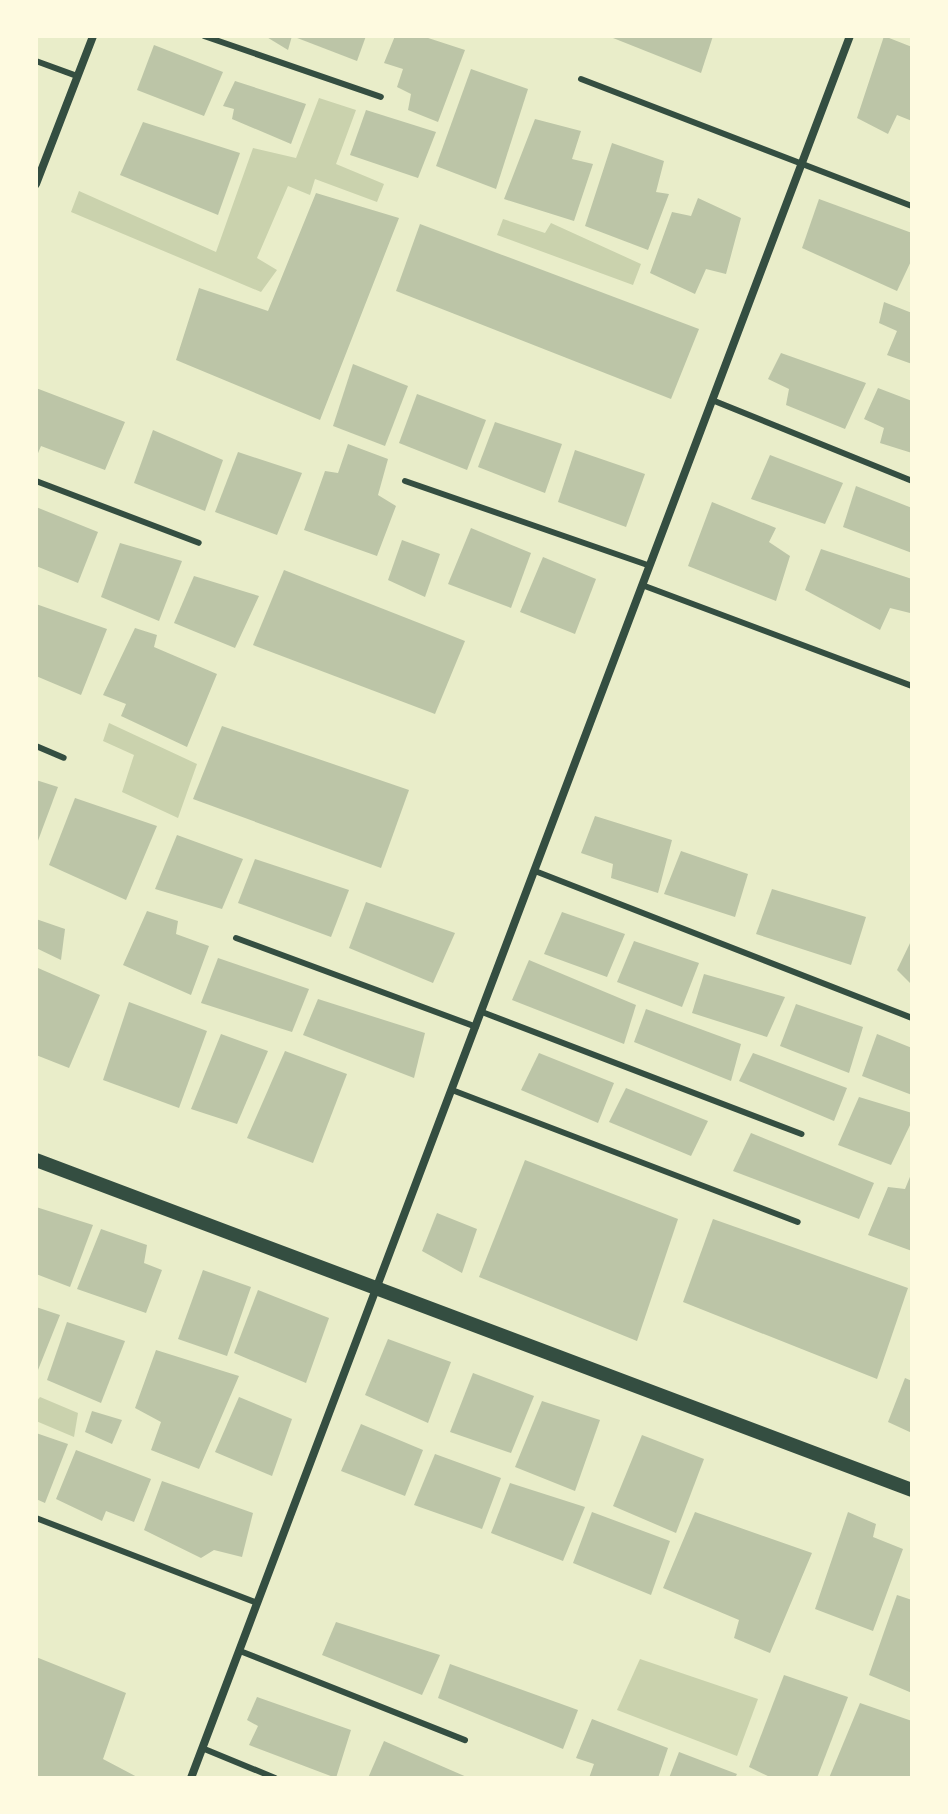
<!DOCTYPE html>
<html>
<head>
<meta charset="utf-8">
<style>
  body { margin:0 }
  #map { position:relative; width:948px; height:1814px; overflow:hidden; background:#e9edc9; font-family:Ubuntu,sans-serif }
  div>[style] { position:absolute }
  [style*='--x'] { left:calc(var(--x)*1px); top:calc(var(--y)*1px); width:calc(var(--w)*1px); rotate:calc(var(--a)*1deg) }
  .green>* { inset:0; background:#cad2ad }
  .building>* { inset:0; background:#bcc5a7 }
  .service>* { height:6px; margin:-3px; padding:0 3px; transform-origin:3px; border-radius:3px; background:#344e41 }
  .minor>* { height:8px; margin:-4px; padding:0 4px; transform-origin:4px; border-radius:4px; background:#344e41 }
  .tertiary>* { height:14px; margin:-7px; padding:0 7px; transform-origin:7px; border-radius:7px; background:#344e41 }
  span { translate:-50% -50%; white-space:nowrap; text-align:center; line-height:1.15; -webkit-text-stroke:6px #fefae0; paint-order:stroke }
  .frame { position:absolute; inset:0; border:38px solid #fefae0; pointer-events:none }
</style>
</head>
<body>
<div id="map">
  <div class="green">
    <div style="clip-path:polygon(319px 98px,356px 110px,336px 164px,384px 184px,377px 202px,315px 179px,310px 195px,288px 186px,257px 258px,277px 270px,261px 292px,71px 212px,79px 191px,216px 252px,253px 148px,296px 158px)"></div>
    <div style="clip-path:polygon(503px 219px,545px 233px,551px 223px,641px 264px,633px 285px,497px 235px)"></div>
    <div style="clip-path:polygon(109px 723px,197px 764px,178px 818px,122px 792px,134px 755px,103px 741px)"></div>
    <div style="clip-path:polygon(40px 1397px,78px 1413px,74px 1437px,36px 1421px,36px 1402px)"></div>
    <div style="clip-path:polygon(640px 1659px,758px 1699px,737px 1756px,617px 1710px)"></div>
  </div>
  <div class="building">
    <div style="clip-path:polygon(265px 36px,292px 36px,288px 50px)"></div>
    <div style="clip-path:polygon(292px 36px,366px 36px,357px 61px)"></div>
    <div style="clip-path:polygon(395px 36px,422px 36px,465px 50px,438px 122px,408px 110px,411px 94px,397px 87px,403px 69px,384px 63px)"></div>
    <div style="clip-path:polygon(608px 36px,713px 36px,701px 73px)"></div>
    <div style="clip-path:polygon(884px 36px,912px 47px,912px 121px,897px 115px,888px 134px,857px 118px)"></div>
    <div style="clip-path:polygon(154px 45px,223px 72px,204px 116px,137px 90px)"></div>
    <div style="clip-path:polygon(471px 69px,528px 89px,496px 189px,436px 166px)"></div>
    <div style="clip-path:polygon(235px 81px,306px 104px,291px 144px,232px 119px,234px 109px,223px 106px)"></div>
    <div style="clip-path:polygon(366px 110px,436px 132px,418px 178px,350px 155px)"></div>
    <div style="clip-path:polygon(535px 119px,581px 131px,572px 159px,593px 164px,574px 221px,504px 199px)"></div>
    <div style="clip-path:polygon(143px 122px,240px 153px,218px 215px,120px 175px)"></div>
    <div style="clip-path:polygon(612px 143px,664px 161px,656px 192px,669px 194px,648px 250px,585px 226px)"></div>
    <div style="clip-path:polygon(316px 193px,399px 218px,320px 420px,176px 360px,199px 288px,268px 311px)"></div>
    <div style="clip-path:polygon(698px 198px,741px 218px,726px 274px,706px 269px,695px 294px,650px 273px,672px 212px,691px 216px)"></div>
    <div style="clip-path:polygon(819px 199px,912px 233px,912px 259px,897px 291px,802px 248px)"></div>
    <div style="clip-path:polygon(420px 224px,699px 329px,671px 399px,396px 291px)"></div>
    <div style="clip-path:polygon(884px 302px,912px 313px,912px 364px,887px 355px,897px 331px,879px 323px)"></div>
    <div style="clip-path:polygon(781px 353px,866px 383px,845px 429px,786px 405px,789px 389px,768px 379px)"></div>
    <div style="clip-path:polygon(353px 364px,408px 386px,385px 446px,333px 426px)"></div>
    <div style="clip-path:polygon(36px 388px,125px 422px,105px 470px,41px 446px,36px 458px)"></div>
    <div style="clip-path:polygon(878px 388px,912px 401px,912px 453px,880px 443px,884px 428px,864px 419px)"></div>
    <div style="clip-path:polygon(417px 394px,486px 420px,467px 470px,399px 443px)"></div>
    <div style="clip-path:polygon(495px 422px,562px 444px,545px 493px,478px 467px)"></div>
    <div style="clip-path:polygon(153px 430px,223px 460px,205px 511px,134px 483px)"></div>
    <div style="clip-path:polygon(348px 444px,388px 459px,378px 495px,396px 506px,377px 556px,304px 530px,325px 471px,338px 473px)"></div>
    <div style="clip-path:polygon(575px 450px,645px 474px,626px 527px,558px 502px)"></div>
    <div style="clip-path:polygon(238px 452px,302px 473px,277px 535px,215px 512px)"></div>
    <div style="clip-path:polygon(770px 455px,843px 483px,825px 524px,751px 499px)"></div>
    <div style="clip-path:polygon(856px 486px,912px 508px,912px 553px,843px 527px)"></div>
    <div style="clip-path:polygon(712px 502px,776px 528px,769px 542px,790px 556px,776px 601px,688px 566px)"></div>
    <div style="clip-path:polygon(36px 507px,98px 532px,78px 583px,36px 566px)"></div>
    <div style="clip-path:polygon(471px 528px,531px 553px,511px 608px,448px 584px)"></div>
    <div style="clip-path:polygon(402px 540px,440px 554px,425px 597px,388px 580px)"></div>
    <div style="clip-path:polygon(120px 543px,182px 561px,159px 621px,101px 597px)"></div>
    <div style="clip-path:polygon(821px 549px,912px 579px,910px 613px,890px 608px,880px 630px,805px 590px)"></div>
    <div style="clip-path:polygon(543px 557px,596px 579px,575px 634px,520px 612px)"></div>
    <div style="clip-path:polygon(284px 570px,465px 641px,435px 714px,253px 645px)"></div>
    <div style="clip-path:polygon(194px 576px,259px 596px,235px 648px,174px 623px)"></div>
    <div style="clip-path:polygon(36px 604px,107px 629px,81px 695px,36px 676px)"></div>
    <div style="clip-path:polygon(135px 628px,157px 635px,154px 647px,217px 674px,187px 747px,121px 716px,126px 704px,103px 695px)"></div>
    <div style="clip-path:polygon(222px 726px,409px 790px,381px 868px,193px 799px)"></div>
    <div style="clip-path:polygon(36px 780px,58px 787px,36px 846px)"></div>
    <div style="clip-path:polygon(75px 798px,157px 826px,126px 900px,49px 865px)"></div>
    <div style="clip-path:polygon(595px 816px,672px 840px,658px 893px,611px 878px,613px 864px,581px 853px)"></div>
    <div style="clip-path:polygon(177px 835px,243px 859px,222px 909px,155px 889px)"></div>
    <div style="clip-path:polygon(681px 851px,748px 874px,735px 917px,664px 894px)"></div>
    <div style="clip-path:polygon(255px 859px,349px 890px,331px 937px,238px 903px)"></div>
    <div style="clip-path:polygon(772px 889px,866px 917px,851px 965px,756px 934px)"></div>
    <div style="clip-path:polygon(366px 902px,455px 933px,433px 983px,349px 948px)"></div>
    <div style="clip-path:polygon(147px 911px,178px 921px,176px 934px,209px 946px,191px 995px,123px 965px)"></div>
    <div style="clip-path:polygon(562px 912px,625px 934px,607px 977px,544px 954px)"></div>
    <div style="clip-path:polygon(36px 919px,65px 929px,61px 960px,36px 948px)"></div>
    <div style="clip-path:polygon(912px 939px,912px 985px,897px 970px)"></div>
    <div style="clip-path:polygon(634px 941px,699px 963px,682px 1007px,617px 982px)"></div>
    <div style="clip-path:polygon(218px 958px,309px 989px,292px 1032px,201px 1003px)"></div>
    <div style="clip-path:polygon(529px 960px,636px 1005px,624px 1044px,512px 1000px)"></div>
    <div style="clip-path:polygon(38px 968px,100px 995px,69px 1068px,36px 1055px)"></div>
    <div style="clip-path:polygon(704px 974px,785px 997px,767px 1037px,692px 1013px)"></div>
    <div style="clip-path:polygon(318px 999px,425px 1033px,414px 1078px,303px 1035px)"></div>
    <div style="clip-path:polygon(129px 1002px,207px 1031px,179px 1108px,103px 1080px)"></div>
    <div style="clip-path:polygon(796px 1004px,863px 1027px,849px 1073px,780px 1046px)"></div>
    <div style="clip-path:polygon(646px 1009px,741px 1044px,731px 1081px,634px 1042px)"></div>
    <div style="clip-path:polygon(221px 1034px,268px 1051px,237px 1124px,191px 1109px)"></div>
    <div style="clip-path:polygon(877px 1034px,912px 1048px,912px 1095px,862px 1076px)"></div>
    <div style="clip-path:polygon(285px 1051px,347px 1074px,313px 1163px,247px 1138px)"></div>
    <div style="clip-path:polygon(539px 1053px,614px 1083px,598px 1123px,521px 1090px)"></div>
    <div style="clip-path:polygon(753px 1053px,847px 1088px,834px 1121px,739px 1081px)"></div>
    <div style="clip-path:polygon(626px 1088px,708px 1121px,691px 1156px,609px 1122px)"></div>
    <div style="clip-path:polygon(859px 1097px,912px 1113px,912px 1121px,891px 1165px,838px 1145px)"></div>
    <div style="clip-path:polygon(751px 1133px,874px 1183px,859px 1219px,733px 1171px)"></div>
    <div style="clip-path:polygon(525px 1160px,678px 1219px,637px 1341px,479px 1277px)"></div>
    <div style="clip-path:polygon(912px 1172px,912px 1251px,868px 1235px,888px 1187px,905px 1189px)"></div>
    <div style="clip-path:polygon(36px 1207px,93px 1225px,70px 1287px,36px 1274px)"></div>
    <div style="clip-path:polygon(437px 1213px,477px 1229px,462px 1273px,422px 1251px)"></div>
    <div style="clip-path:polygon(713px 1219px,908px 1288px,877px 1379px,683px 1302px)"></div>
    <div style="clip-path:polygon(101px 1229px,147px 1245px,144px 1263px,162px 1270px,146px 1313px,77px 1289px)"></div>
    <div style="clip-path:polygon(203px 1270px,251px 1287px,227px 1356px,178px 1339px)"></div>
    <div style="clip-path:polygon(258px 1290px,329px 1318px,306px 1383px,234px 1353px)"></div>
    <div style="clip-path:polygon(36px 1307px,60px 1315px,36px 1375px)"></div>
    <div style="clip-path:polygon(67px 1322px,125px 1341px,101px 1403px,47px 1380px)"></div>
    <div style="clip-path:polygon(388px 1339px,451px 1362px,428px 1423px,365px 1395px)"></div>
    <div style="clip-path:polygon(156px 1350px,239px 1376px,199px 1469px,151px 1450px,161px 1422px,135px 1408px)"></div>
    <div style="clip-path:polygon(473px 1373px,534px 1396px,511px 1453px,450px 1432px)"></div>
    <div style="clip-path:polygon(905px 1378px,912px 1381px,912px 1433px,888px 1422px)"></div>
    <div style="clip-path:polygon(239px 1397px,292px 1419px,272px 1476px,215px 1452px)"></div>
    <div style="clip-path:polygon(542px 1401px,600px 1420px,575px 1491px,515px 1467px)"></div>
    <div style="clip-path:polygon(92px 1411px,122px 1420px,112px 1444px,85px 1432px)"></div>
    <div style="clip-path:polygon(361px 1424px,423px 1450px,405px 1496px,341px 1471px)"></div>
    <div style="clip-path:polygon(36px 1433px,68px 1444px,45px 1503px,36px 1499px)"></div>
    <div style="clip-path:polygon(642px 1435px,704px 1459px,676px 1533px,613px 1506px)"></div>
    <div style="clip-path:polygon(76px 1450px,151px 1479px,134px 1522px,106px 1511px,102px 1521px,56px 1499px)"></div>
    <div style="clip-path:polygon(435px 1454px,501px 1478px,482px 1529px,414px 1505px)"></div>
    <div style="clip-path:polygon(162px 1481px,253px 1513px,242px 1557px,214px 1550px,201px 1558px,144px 1530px)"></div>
    <div style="clip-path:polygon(510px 1483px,585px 1507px,563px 1561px,491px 1533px)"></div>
    <div style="clip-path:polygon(592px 1512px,670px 1541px,651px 1595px,573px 1563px)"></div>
    <div style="clip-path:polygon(695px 1512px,812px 1553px,770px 1653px,734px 1638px,739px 1620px,663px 1588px)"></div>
    <div style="clip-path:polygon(848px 1512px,876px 1524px,873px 1537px,903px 1549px,873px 1631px,815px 1609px)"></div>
    <div style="clip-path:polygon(897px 1595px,912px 1600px,912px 1693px,869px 1675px)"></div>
    <div style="clip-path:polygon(336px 1622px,440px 1655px,422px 1695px,322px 1655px)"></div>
    <div style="clip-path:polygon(36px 1657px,126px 1693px,103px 1759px,139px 1778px,36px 1778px)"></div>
    <div style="clip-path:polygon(450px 1664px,578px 1710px,563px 1749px,438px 1698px)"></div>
    <div style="clip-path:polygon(784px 1675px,848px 1697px,817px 1778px,772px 1778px,749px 1767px)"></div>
    <div style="clip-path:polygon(257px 1697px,351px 1730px,336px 1778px,249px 1745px,258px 1726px,247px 1720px)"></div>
    <div style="clip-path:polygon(860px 1703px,912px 1721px,910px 1778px,829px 1778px)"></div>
    <div style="clip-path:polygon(592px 1719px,668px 1748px,658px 1778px,589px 1778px,594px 1764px,576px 1758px)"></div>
    <div style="clip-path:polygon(384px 1741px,469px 1778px,368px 1778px)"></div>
    <div style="clip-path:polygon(679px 1752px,737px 1774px,735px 1778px,669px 1778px)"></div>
  </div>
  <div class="service">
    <div style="--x:204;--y:36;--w:187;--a:19"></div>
    <div style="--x:36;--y:61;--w:44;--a:20.1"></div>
    <div style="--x:581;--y:79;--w:355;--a:21"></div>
    <div style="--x:712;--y:400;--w:216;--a:22"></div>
    <div style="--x:36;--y:481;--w:174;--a:20.8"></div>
    <div style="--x:405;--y:481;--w:259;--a:19.1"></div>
    <div style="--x:642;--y:585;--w:288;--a:20.5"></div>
    <div style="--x:36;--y:746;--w:30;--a:23"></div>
    <div style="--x:535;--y:871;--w:405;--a:21.3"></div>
    <div style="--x:236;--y:938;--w:256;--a:20.3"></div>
    <div style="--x:482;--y:1012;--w:342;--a:20.9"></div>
    <div style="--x:452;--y:1090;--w:370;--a:20.9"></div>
    <div style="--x:36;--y:1518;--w:237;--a:21"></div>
    <div style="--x:240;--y:1651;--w:242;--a:21.6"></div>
    <div style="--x:202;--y:1748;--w:79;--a:22.3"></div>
  </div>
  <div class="minor">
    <div style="--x:36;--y:184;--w:159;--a:-68.9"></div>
    <div style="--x:191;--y:1778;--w:1862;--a:-69.28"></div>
  </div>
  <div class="tertiary">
    <div style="--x:36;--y:1160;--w:936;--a:20.64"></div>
  </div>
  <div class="frame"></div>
</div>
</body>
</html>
